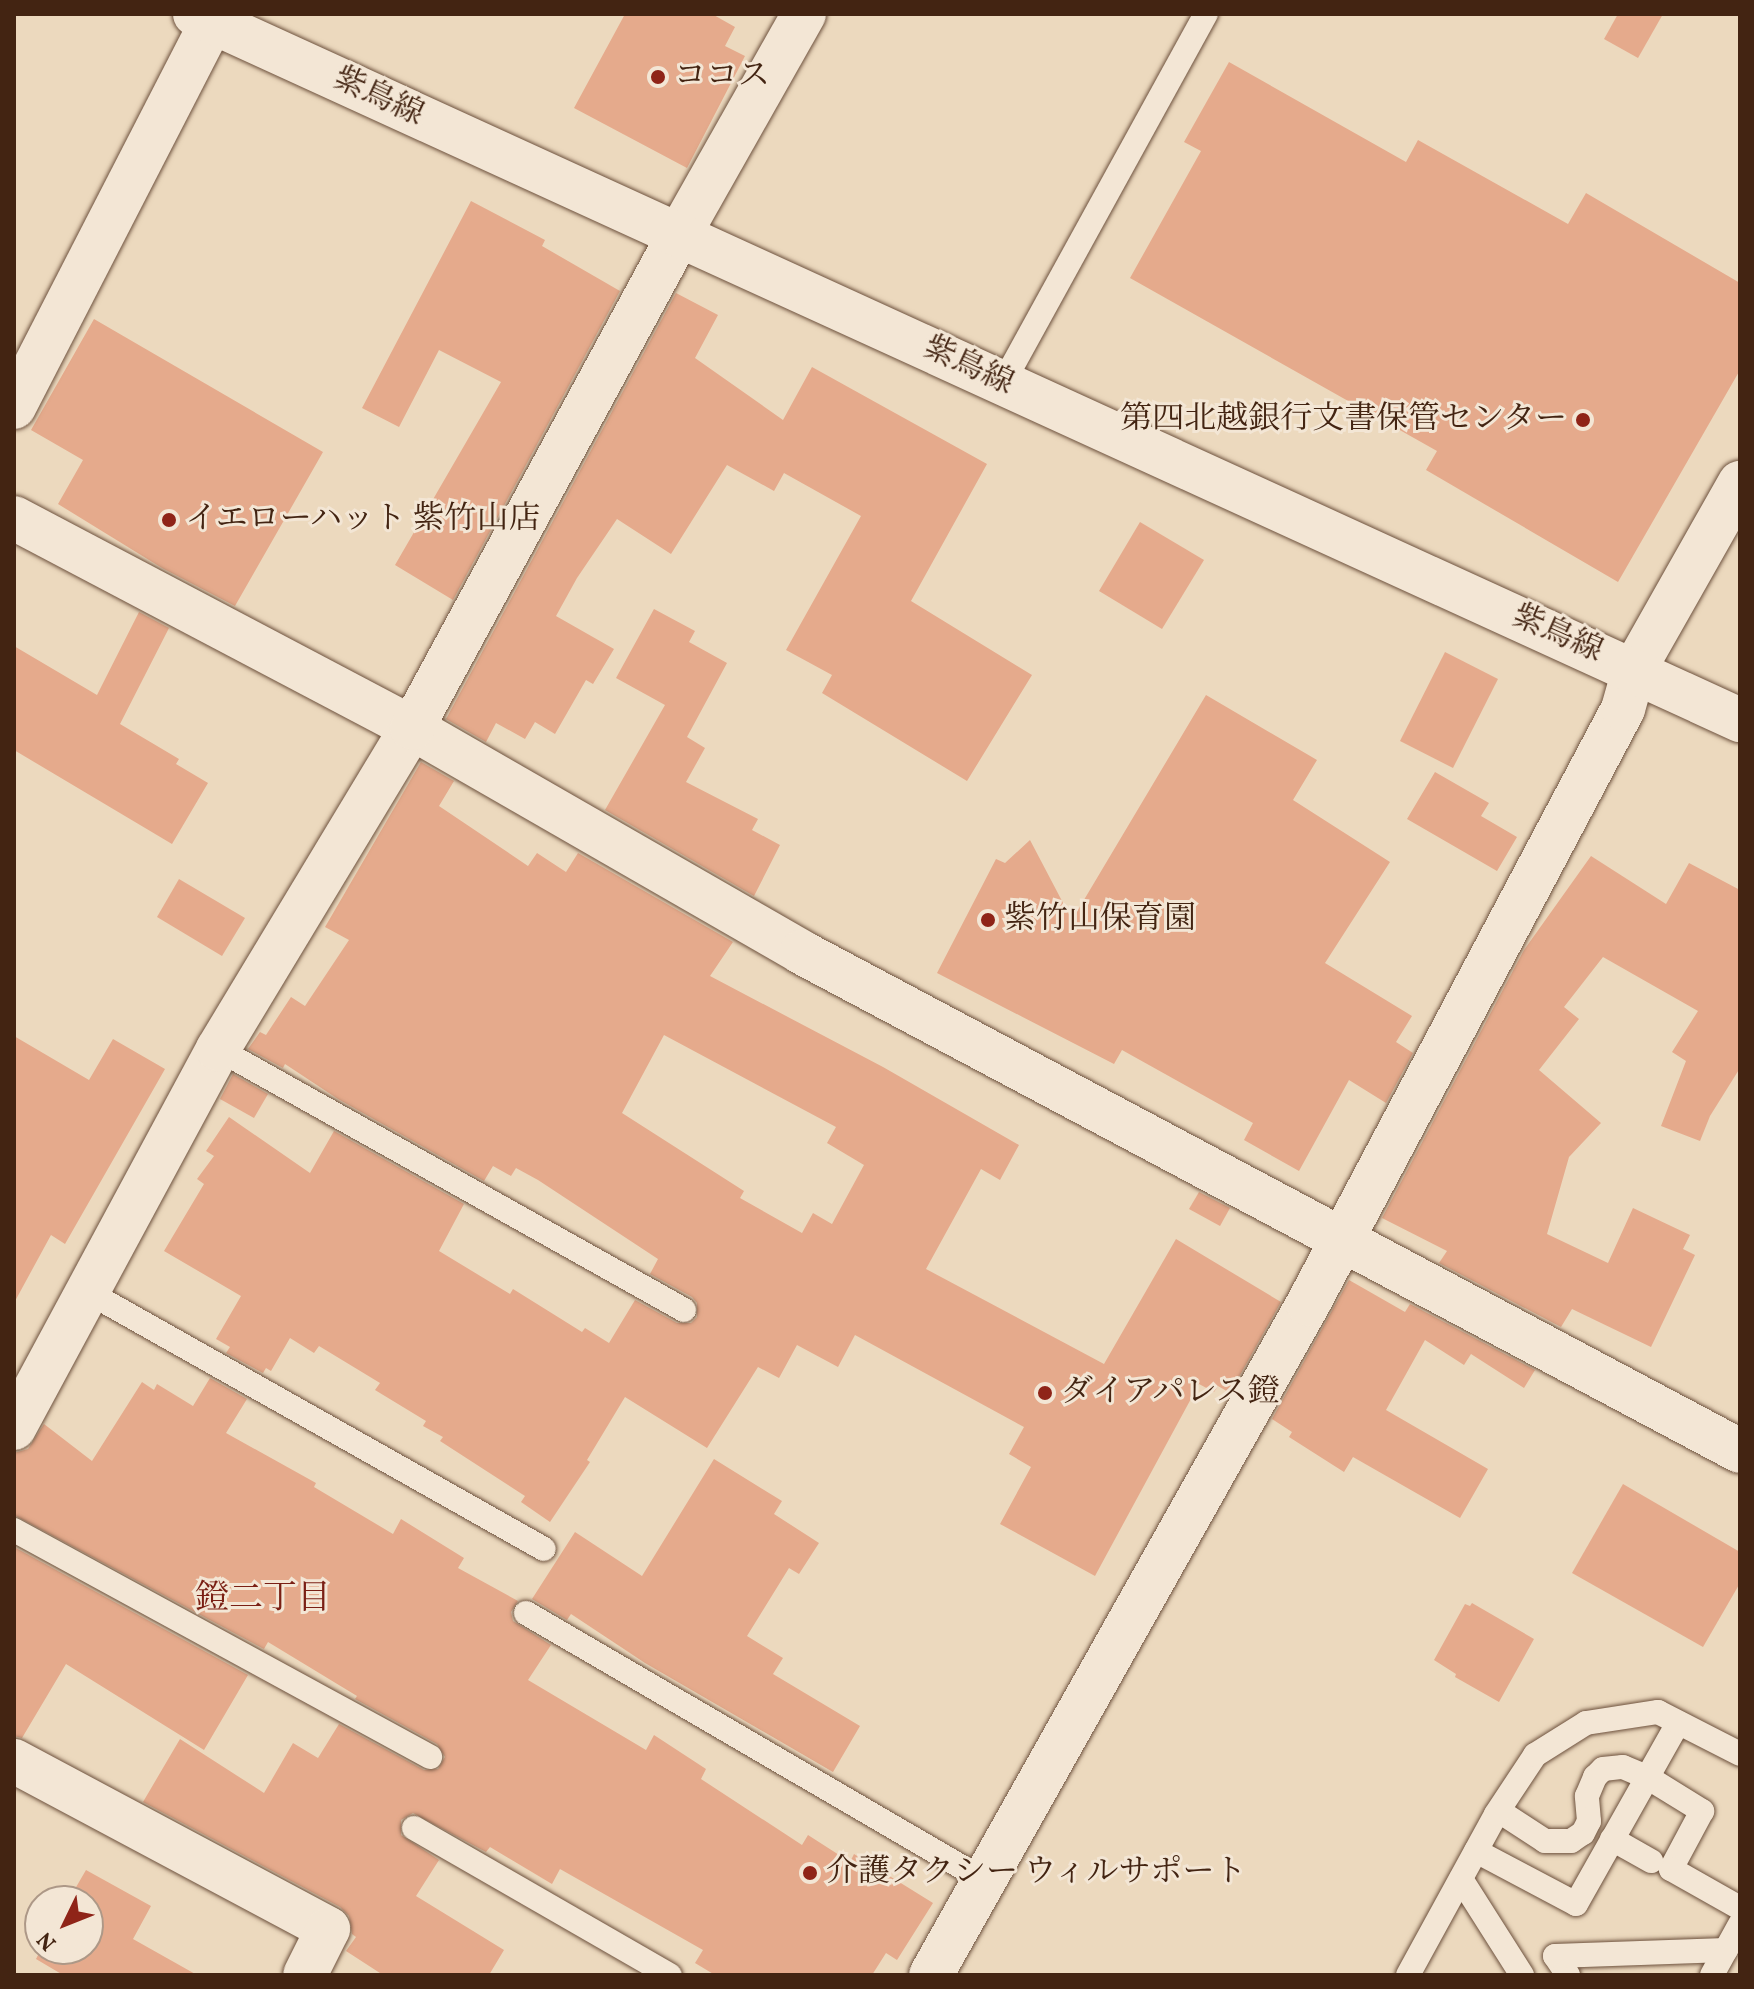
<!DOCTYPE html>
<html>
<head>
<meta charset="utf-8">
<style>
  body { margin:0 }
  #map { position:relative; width:1754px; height:1989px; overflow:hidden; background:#ecd9be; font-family:Vollkorn,"Noto Serif JP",serif }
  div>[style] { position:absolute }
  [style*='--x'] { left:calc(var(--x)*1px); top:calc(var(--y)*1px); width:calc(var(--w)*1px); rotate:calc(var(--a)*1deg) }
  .building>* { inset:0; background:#e5aa8c }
  .roads { filter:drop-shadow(0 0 2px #6d513d) drop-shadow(0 0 2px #6d513d) }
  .service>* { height:24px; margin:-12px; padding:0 12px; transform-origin:12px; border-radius:12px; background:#f3e6d5 }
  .minor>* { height:44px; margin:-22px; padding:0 22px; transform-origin:22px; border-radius:22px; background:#f3e6d5 }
  .tertiary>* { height:44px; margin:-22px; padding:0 22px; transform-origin:22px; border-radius:22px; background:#f3e6d5 }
  .dots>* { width:22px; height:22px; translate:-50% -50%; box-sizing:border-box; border:4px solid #f3e6d5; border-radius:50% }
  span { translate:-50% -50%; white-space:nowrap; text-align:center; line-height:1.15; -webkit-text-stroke:6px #f3e6d5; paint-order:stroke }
  .poi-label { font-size:32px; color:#432412 }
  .left { translate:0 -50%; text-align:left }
  .right { translate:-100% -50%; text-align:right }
  .street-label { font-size:32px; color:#432412 }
  .neighbourhood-label { font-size:34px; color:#7a1f14 }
  .frame { position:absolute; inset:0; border:16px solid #432412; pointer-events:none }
  .north { position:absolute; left:24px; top:1885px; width:80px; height:80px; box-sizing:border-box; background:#f3e6d5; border:2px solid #ad9887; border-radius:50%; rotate:227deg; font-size:22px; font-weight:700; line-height:32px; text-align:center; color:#432412 }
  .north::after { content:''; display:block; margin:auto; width:28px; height:36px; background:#8f2418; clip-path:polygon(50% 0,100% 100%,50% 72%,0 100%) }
</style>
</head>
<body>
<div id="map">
  <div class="building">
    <div style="clip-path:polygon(625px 14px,712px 14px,735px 27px,725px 46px,745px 56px,687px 168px,574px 108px)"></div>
    <div style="clip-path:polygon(1618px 14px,1663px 14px,1638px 58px,1604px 39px)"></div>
    <div style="clip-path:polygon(1229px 62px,1406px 162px,1418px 140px,1568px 224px,1586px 193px,1740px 283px,1740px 370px,1618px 582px,1426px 470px,1437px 451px,1130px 278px,1201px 151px,1184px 142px)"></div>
    <div style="clip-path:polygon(471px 201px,545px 240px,542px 246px,620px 291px,453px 600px,395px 565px,501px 382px,439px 350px,399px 427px,362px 408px)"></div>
    <div style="clip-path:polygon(676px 293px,718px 315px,695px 358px,783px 420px,812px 367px,987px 464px,911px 601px,1032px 675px,967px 781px,822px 693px,832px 675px,786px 650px,861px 516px,784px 473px,774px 491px,727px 465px,671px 554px,617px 519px,577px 578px,556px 616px,614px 649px,593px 684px,586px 680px,555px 734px,535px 722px,525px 739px,496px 723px,486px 742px,446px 719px)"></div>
    <div style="clip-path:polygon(94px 319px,323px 452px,235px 606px,162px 568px,58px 504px,83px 460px,31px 430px)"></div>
    <div style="clip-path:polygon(1140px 522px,1204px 560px,1162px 629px,1099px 591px)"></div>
    <div style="clip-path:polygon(654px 609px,695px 631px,689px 642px,727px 663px,687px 737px,705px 748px,686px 782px,758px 819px,752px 830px,780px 845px,754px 896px,605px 810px,665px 705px,616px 678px)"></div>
    <div style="clip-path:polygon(139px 612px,169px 628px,120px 724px,179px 759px,176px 764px,208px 783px,172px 844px,14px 750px,14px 646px,97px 695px)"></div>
    <div style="clip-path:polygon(1445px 652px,1498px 679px,1453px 768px,1400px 741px)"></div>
    <div style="clip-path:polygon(1206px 695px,1317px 760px,1293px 800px,1390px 862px,1325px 963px,1412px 1016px,1396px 1042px,1413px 1053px,1386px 1103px,1349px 1080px,1299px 1171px,1244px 1140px,1253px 1123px,1122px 1050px,1114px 1064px,937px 973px,996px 859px,1005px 863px,1030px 840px,1072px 920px)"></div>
    <div style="clip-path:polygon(evenodd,421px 762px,454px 781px,439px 806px,528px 866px,537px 853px,566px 872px,578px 853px,733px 942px,710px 976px,883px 1067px,1019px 1145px,1000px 1180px,981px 1169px,926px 1269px,1104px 1364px,1176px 1239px,1281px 1302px,1230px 1393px,1218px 1386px,1214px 1392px,1199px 1384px,1095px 1576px,1000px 1524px,1031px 1467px,1009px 1454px,1024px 1427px,855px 1335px,838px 1367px,797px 1345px,779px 1378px,758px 1367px,707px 1448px,625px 1397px,587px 1460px,590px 1462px,550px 1522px,521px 1502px,525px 1496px,440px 1441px,443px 1437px,423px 1426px,426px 1421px,375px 1390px,380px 1383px,319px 1346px,314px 1353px,290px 1338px,271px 1371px,266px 1368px,263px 1373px,226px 1353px,230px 1347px,216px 1339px,241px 1296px,164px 1251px,204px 1184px,197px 1179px,214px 1156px,206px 1151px,229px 1117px,310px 1173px,334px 1131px,464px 1204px,439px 1251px,510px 1294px,513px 1289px,582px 1332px,585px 1328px,609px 1343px,635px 1300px,677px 1323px,691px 1323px,697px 1317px,697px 1303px,692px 1297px,650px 1274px,658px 1259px,538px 1180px,516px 1168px,511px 1176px,493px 1166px,484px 1181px,338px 1099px,285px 1064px,283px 1068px,248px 1049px,260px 1032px,266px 1035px,291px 997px,305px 1006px,349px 940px,325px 927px,421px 762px,664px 1035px,836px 1127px,827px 1143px,864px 1165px,832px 1224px,813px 1213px,802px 1233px,740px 1198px,744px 1191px,622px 1113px,664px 1035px)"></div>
    <div style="clip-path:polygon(1435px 772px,1489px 803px,1481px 816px,1517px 837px,1497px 871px,1407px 819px)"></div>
    <div style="clip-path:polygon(1591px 856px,1666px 904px,1689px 863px,1740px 890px,1740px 1068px,1710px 1116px,1700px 1141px,1661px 1126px,1686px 1061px,1672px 1052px,1698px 1011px,1603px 957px,1564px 1007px,1579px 1019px,1539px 1070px,1601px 1123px,1569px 1157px,1547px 1234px,1608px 1263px,1633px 1208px,1690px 1235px,1683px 1249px,1695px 1255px,1651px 1347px,1572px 1309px,1561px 1327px,1439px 1263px,1447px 1251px,1382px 1218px,1524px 950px)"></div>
    <div style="clip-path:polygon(179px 879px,245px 918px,222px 956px,157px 917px)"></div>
    <div style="clip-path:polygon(14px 1036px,89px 1080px,113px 1039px,165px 1069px,65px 1244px,51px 1235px,14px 1303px)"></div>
    <div style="clip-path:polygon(233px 1074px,268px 1094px,254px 1118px,220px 1099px)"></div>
    <div style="clip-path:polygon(1199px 1192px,1230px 1208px,1220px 1226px,1189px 1209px)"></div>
    <div style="clip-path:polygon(1349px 1280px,1405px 1312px,1410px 1304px,1535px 1370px,1524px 1388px,1471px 1354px,1464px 1365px,1425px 1340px,1386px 1410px,1488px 1469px,1460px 1518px,1353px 1457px,1344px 1472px,1289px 1437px,1292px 1432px,1272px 1419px)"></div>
    <div style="clip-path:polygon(210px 1378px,247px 1399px,226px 1433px,316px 1483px,314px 1487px,393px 1534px,401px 1519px,464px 1558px,458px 1568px,518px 1601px,511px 1612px,513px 1621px,551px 1645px,528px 1680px,646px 1750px,654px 1735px,706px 1769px,701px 1779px,802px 1845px,808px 1835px,850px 1862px,854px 1854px,933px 1903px,897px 1960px,886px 1953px,872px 1975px,715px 1975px,695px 1963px,703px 1950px,560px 1869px,552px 1884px,490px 1847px,486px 1852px,413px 1813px,401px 1820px,401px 1835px,439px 1860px,416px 1896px,504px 1950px,489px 1975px,383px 1975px,346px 1951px,356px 1937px,352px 1934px,349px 1916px,340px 1907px,143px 1802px,180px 1739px,264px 1793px,293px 1743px,318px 1758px,339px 1724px,424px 1770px,438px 1769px,445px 1757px,437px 1744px,355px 1699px,357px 1696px,268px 1642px,264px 1649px,14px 1515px,14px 1453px,28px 1449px,44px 1424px,92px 1461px,142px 1382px,154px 1390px,157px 1384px,193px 1406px)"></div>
    <div style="clip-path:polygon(714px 1459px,782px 1501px,774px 1514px,819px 1543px,799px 1574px,789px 1568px,747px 1636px,783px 1658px,773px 1674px,860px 1726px,833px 1772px,645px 1663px,571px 1614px,567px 1620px,532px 1599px,575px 1532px,642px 1576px)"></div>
    <div style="clip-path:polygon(1623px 1484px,1740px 1552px,1740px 1583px,1703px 1647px,1572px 1573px)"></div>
    <div style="clip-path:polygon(14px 1547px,248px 1675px,204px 1750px,66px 1664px,22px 1738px,14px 1736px)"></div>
    <div style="clip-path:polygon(1472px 1603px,1534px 1639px,1499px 1702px,1455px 1677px,1456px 1674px,1434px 1660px,1465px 1604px,1470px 1606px)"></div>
    <div style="clip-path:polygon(86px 1870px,151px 1906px,133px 1939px,197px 1975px,63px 1975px,36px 1959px,41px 1949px,88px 1949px,88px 1901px,68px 1901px)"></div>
  </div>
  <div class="roads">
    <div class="service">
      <div style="--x:1003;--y:383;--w:421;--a:-61.2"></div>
      <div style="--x:218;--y:1049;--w:534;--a:29.25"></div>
      <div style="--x:88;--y:1292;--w:523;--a:29.41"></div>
      <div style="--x:14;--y:1530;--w:474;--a:28.6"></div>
      <div style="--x:526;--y:1613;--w:530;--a:30.24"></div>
      <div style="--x:1499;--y:1811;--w:55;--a:33.1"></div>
      <div style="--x:1545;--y:1841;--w:26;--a:0"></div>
      <div style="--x:1571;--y:1841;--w:14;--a:-34"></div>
      <div style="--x:1583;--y:1833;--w:13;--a:-63"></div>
      <div style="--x:1589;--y:1821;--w:25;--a:-95"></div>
      <div style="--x:1587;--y:1796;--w:21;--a:-67"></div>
      <div style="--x:1595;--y:1777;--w:11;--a:-45"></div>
      <div style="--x:1603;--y:1769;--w:20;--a:-6"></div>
      <div style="--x:1623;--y:1767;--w:26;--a:23"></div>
      <div style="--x:1647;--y:1777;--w:65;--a:31.7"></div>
      <div style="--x:1702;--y:1811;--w:66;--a:118.1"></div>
      <div style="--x:1671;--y:1869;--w:79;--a:29.5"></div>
      <div style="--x:414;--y:1828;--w:295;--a:29.9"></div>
      <div style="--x:1612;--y:1839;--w:45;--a:29.4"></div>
      <div style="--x:1476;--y:1851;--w:113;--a:27.9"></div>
      <div style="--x:1576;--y:1904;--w:208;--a:-60.6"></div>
      <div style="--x:1461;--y:1879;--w:114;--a:57.6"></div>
      <div style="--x:1408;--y:1975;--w:183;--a:-61.3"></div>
      <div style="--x:1496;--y:1814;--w:71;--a:-56.5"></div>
      <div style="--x:1535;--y:1755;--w:60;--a:-32.1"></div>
      <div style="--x:1586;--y:1723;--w:73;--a:-8.7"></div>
      <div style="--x:1658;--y:1712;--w:92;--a:27.1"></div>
      <div style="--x:1568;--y:1975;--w:23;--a:-124"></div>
      <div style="--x:1555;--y:1956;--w:171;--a:-2"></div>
      <div style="--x:1712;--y:1975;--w:58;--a:-61.2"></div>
    </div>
    <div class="minor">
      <div style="--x:14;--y:407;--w:433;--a:-62.8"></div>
      <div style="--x:14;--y:518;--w:450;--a:27.8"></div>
      <div style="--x:412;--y:728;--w:449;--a:29.9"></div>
      <div style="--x:801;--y:952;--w:1063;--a:27.99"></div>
      <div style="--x:14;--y:1428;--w:430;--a:-61.7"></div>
      <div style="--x:218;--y:1049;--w:375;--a:-58.9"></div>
      <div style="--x:412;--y:728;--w:561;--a:-61.56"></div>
      <div style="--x:679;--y:235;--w:254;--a:-60.5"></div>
      <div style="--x:14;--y:1761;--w:356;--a:28.1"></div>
      <div style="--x:328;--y:1929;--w:51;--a:116.6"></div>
      <div style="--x:931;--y:1975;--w:770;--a:-60.67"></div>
      <div style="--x:1308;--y:1304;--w:673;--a:-62.1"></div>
      <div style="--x:1623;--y:709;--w:41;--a:-74.2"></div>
      <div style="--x:1634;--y:670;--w:215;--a:-60.5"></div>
    </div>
    <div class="tertiary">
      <div style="--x:195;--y:14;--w:1699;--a:24.56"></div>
    </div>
  </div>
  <div class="dots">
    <div style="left:658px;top:77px;background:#8f2418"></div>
    <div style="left:1583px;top:420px;background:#8f2418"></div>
    <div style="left:169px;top:520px;background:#8f2418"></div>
    <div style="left:988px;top:920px;background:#8f2418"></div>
    <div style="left:1045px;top:1393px;background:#8f2418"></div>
    <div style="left:810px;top:1873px;background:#8f2418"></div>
  </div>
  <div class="poi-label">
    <span class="left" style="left:674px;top:77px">ココス</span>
    <span class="right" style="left:1567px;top:420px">第四北越銀行文書保管センター</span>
    <span class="left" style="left:185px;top:520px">イエローハット 紫竹山店</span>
    <span class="left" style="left:1004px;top:920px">紫竹山保育園</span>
    <span class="left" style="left:1061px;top:1393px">ダイアパレス鐙</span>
    <span class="left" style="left:826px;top:1873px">介護タクシー ウィルサポート</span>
  </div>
  <div class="street-label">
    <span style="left:378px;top:98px;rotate:25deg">紫鳥線</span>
    <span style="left:968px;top:367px;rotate:25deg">紫鳥線</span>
    <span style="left:1557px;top:635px;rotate:24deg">紫鳥線</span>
  </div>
  <div class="neighbourhood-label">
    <span style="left:263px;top:1600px">鐙二丁目</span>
  </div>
  <div class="frame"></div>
  <div class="north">N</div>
</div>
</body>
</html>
